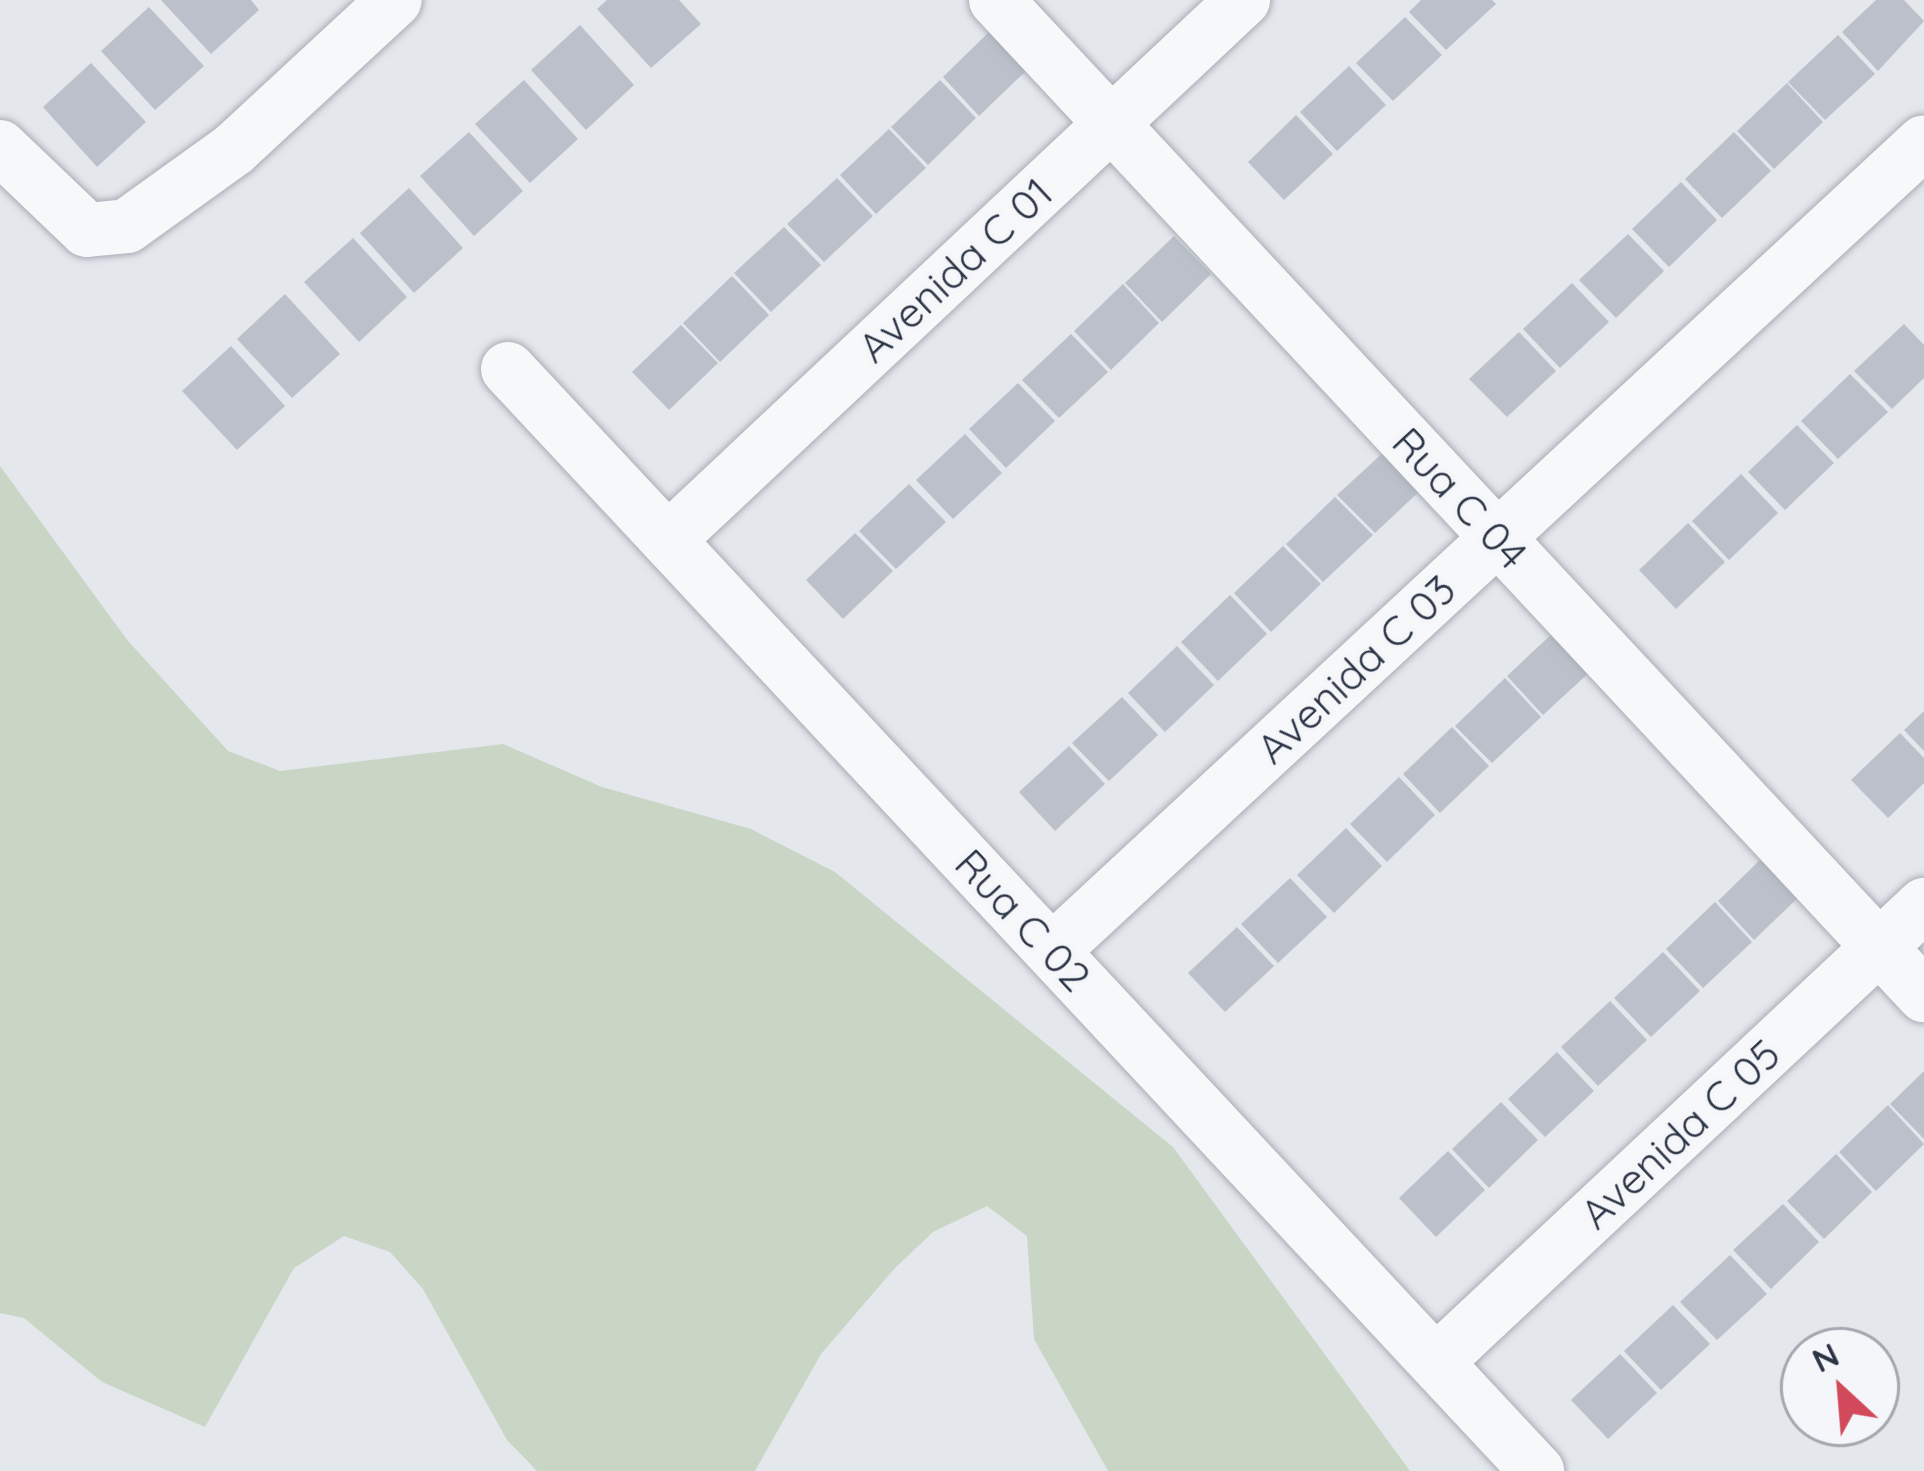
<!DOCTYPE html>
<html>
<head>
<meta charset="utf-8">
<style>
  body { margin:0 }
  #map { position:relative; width:1924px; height:1471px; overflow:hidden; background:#e4e7ec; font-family:Quicksand,sans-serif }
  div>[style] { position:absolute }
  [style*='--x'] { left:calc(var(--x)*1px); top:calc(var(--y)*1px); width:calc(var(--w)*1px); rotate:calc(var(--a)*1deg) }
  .green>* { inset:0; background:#c9d6c5 }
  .building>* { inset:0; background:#bbc0ca }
  .roads { filter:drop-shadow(0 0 3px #a9aeb7) drop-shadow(0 0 3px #a9aeb7) }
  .minor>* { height:54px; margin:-27px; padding:0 27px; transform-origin:27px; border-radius:27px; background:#f7f8fa }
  span { translate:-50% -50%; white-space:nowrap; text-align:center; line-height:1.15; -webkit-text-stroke:9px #f4f6f9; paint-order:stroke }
  .street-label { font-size:42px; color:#2b3445 }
  .north { position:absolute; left:1780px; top:1327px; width:120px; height:120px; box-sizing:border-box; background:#f4f6f9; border:3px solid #a4a8b1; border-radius:50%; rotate:334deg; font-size:33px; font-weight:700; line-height:48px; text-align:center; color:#2b3445 }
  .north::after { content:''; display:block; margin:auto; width:42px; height:54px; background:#d1495b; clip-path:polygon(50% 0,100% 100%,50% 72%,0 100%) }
</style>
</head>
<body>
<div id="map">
  <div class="green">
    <div style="clip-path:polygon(0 466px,128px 641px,228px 751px,280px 771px,503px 744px,602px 787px,751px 829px,835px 872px,1173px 1147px,1410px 1471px,1108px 1471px,1034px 1339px,1027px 1236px,987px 1206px,933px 1232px,894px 1269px,821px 1354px,755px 1471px,537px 1471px,507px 1440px,423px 1289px,390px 1252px,344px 1236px,294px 1268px,205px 1427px,102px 1382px,24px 1318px,0 1313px)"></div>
  </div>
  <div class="building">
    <div style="clip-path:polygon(161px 0,251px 0,259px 10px,211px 54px)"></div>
    <div style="clip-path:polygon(607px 0,679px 0,701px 24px,651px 68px,597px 9px)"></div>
    <div style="clip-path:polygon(1421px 0,1492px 0,1496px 4px,1446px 50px,1409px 12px)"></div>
    <div style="clip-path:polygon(1876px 0,1904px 0,1924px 21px,1878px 71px,1842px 32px)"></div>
    <div style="clip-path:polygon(149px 7px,204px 66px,155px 110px,101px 51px)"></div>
    <div style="clip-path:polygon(1405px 17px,1442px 55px,1393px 101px,1356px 63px)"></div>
    <div style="clip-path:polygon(580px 25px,634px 85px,586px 130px,531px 70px)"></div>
    <div style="clip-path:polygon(991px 30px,1029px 68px,979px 116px,943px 77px)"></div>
    <div style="clip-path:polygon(1838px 35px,1875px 74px,1825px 120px,1788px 82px)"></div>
    <div style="clip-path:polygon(91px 63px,146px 122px,97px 167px,43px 107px)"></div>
    <div style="clip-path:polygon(1349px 66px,1386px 105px,1337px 151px,1300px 112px)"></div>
    <div style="clip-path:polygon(524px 80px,578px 139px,530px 183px,475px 124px)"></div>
    <div style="clip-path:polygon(940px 80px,976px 118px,928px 165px,891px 127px)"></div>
    <div style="clip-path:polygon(1787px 83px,1823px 122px,1774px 169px,1737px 131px)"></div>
    <div style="clip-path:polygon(1296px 115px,1333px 154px,1284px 200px,1248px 162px)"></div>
    <div style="clip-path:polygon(889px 129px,926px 168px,876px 214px,840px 175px)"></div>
    <div style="clip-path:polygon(469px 132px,523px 191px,474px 236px,420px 176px)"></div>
    <div style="clip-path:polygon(1734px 132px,1771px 171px,1722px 218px,1685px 179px)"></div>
    <div style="clip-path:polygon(837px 178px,873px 216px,824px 262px,787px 224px)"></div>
    <div style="clip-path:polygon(1681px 182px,1717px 220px,1669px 267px,1632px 229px)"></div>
    <div style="clip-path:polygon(409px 188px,463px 248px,414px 293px,360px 233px)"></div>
    <div style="clip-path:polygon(784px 227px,821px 265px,771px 312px,734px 273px)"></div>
    <div style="clip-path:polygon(1628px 234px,1664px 271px,1616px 318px,1579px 280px)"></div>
    <div style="clip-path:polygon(1174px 236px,1211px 274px,1162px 322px,1125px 283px)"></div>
    <div style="clip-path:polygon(353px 238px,407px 297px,359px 342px,304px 282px)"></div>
    <div style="clip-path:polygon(732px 276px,769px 315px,720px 362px,683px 323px)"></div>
    <div style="clip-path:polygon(1572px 283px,1609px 322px,1560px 368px,1523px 329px)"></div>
    <div style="clip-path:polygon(1123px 284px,1159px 323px,1111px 370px,1074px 331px)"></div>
    <div style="clip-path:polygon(285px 294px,340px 354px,292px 398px,237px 339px)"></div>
    <div style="clip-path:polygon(1904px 324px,1924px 345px,1924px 378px,1892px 409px,1854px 371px)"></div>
    <div style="clip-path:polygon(681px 325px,718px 363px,669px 410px,632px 372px)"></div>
    <div style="clip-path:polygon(1519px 332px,1556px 371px,1507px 417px,1469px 379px)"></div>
    <div style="clip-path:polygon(1071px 334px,1108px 372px,1059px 418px,1022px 380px)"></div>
    <div style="clip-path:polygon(231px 346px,285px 406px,237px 450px,182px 391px)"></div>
    <div style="clip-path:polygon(1850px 374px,1888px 412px,1838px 459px,1801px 421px)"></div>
    <div style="clip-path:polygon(1018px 383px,1055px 421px,1006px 468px,969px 429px)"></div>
    <div style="clip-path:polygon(1797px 425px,1834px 463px,1785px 510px,1748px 472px)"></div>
    <div style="clip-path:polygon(965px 434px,1002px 473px,953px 519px,916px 480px)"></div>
    <div style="clip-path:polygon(1387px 449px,1424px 487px,1375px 533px,1337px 495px)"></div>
    <div style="clip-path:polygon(1741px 474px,1778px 513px,1729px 560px,1692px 521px)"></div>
    <div style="clip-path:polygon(909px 484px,946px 522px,896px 569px,859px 531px)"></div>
    <div style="clip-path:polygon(1335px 497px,1373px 535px,1323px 582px,1286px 544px)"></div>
    <div style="clip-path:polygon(1688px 523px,1725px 562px,1676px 609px,1639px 570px)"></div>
    <div style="clip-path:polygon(855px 533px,893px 571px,843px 619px,806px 580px)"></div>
    <div style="clip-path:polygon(1283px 546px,1321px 584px,1271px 632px,1234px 593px)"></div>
    <div style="clip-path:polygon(1230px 595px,1267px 634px,1218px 681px,1181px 642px)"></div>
    <div style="clip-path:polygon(1556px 630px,1593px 669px,1543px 715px,1507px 676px)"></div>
    <div style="clip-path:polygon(1177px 646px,1214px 685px,1165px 732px,1128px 693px)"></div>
    <div style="clip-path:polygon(1505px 678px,1541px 717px,1492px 763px,1455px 726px)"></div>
    <div style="clip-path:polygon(1122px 697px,1158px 735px,1109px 781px,1072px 743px)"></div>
    <div style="clip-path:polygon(1924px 711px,1924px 751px,1904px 730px)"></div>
    <div style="clip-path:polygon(1452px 727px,1489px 766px,1440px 813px,1403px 774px)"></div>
    <div style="clip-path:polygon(1900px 733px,1924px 758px,1924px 783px,1888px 818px,1851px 780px)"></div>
    <div style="clip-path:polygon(1069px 746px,1105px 784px,1055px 831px,1019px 792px)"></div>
    <div style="clip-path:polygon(1399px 777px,1435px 815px,1387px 862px,1350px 824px)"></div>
    <div style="clip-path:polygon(1346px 828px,1382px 866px,1334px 913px,1297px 875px)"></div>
    <div style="clip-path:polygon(1766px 854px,1804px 892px,1754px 940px,1718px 901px)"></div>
    <div style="clip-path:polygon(1290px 878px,1327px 917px,1278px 963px,1241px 924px)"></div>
    <div style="clip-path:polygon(1715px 902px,1752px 942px,1703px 988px,1666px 949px)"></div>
    <div style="clip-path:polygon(1237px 927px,1274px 966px,1225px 1012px,1188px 973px)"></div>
    <div style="clip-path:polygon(1663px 952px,1700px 991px,1651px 1037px,1614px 998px)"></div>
    <div style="clip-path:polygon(1610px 1001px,1647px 1040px,1598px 1086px,1561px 1047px)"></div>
    <div style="clip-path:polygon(1557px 1052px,1594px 1091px,1545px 1137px,1508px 1099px)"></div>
    <div style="clip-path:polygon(1924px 1071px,1924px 1139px,1890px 1104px)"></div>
    <div style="clip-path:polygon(1501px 1102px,1538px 1140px,1489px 1188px,1452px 1149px)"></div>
    <div style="clip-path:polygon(1888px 1105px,1924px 1144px,1876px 1191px,1839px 1152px)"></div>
    <div style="clip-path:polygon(1448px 1151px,1485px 1190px,1436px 1237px,1399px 1198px)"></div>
    <div style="clip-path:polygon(1836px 1154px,1872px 1192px,1824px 1239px,1787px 1201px)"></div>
    <div style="clip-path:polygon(1783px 1204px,1819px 1242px,1771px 1289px,1733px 1250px)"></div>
    <div style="clip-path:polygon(1730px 1255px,1767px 1294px,1717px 1340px,1680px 1302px)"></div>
    <div style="clip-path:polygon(1673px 1305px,1710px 1344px,1661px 1390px,1624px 1351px)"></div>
    <div style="clip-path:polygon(1620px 1354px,1657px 1393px,1608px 1439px,1571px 1400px)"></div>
  </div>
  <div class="roads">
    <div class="minor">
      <div style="--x:996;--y:0;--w:1361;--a:47"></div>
      <div style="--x:0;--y:147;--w:120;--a:43.7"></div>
      <div style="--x:87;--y:230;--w:40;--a:-5.7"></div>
      <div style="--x:127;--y:226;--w:132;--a:-35.7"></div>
      <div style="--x:234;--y:149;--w:219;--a:-42.8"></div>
      <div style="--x:508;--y:369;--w:1508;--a:46.96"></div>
      <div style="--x:668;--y:540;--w:789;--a:-43.2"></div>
      <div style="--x:1052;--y:951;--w:1189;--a:-42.85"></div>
      <div style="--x:1436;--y:1362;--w:669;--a:-43.12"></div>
    </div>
  </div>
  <div class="street-label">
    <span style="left:955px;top:270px;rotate:-43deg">Avenida C 01</span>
    <span style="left:1460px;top:498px;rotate:47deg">Rua C 04</span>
    <span style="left:1356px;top:669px;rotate:-43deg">Avenida C 03</span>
    <span style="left:1023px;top:920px;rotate:47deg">Rua C 02</span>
    <span style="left:1680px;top:1134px;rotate:-43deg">Avenida C 05</span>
  </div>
  <div class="north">N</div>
</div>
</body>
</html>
